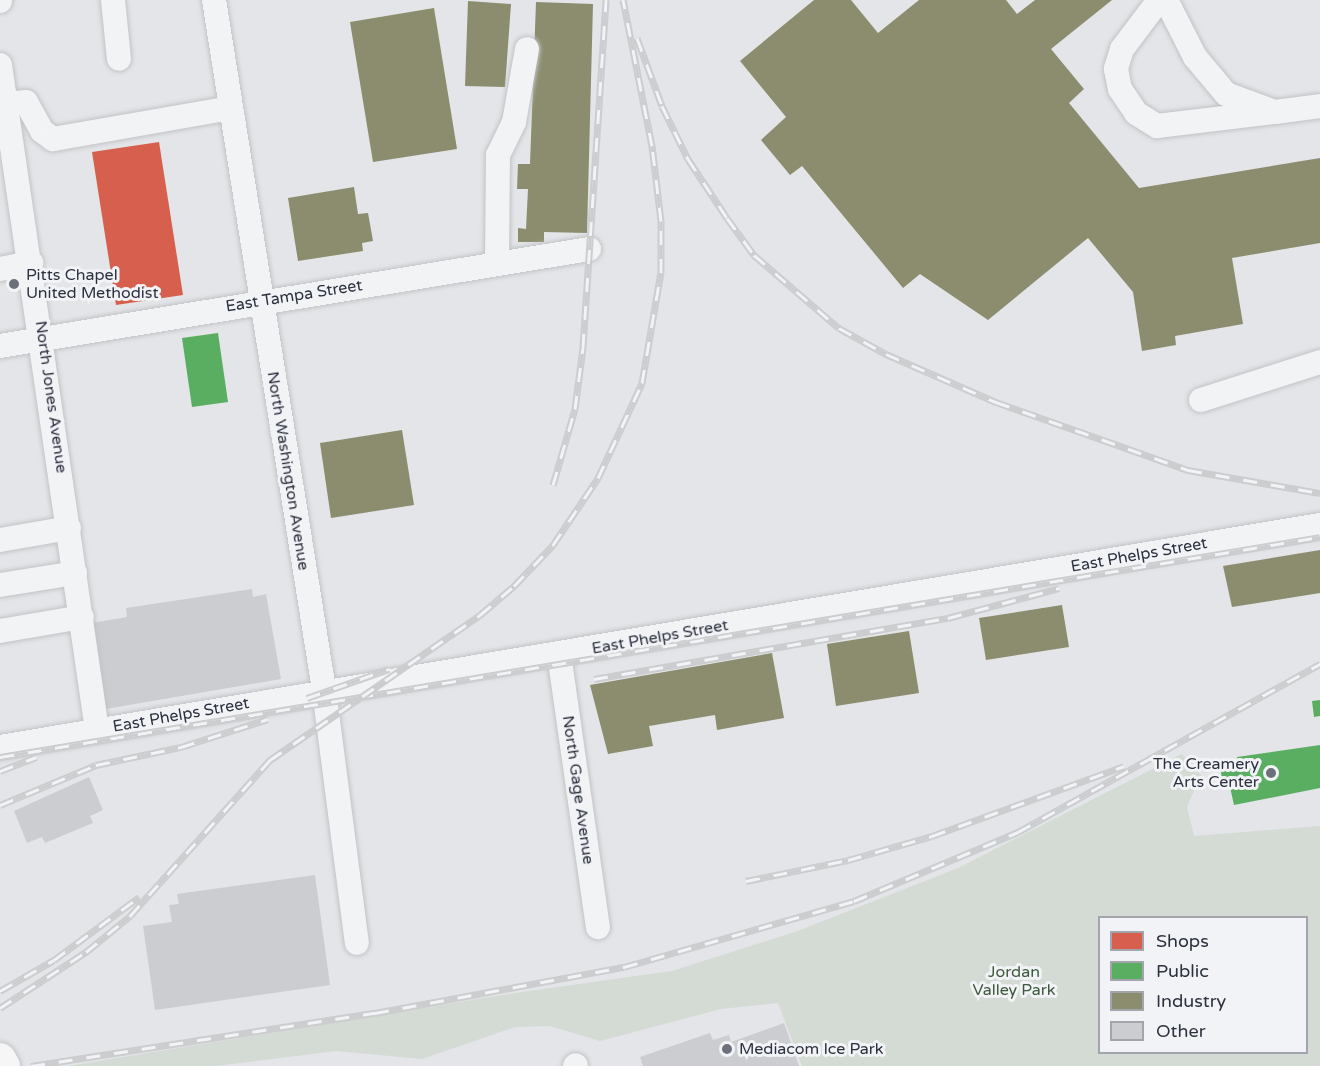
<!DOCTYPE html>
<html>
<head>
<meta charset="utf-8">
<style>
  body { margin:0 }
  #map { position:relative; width:1320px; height:1066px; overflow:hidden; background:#e3e5e8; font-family:"Varela Round",sans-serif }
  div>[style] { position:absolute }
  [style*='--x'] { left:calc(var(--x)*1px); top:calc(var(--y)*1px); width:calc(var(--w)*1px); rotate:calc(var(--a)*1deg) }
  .green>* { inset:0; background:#d3dbd4 }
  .shops>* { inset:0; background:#d6604d }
  .public>* { inset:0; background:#5aae61 }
  .industry>* { inset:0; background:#8c8c6e }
  .building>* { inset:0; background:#cccdd0 }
  .roads { filter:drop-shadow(0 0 2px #c2c3c6) drop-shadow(0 0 2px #c2c3c6) }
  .minor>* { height:24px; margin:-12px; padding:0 12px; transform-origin:12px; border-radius:12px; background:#f2f3f5 }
  .major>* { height:32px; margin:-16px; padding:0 16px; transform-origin:16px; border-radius:16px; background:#f6f6f7 }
  .rail>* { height:7px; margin-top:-3.5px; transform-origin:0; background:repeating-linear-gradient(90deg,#f2f3f6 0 14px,#cccdcf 0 28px); box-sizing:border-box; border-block:2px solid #cccdcf }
  .dots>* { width:16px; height:16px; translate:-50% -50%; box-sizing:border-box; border:3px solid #f2f3f6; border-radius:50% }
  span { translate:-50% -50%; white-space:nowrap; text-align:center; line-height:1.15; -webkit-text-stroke:6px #f2f3f6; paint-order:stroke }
  .poi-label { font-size:16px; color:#2c313f }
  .left { translate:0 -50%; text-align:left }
  .right { translate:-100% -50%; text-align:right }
  .street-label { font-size:16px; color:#2c313f }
  .park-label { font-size:16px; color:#3d593b }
  .legend { position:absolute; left:1098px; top:916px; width:210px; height:138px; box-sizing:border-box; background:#f2f3f6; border:2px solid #a3a5ad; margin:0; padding:8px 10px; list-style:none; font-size:18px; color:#2c313f }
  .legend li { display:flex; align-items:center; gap:12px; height:30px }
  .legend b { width:30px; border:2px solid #a3a5ad }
</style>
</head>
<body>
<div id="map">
  <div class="green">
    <div style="clip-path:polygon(evenodd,1182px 754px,1201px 775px,1187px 807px,1194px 836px,1320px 826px,1320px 1066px,802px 1066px,778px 1003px,721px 1009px,600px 1041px,550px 1026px,515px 1027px,422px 1059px,336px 1051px,215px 1066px,68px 1066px,515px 993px,672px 971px,795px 932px,958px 868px,1182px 754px,1100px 918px,1306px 918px,1306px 1052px,1100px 1052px,1100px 918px)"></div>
  </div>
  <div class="shops">
    <div style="clip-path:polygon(159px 142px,183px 295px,116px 305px,92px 152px)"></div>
  </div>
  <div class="public">
    <div style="clip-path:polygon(218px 333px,228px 402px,192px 407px,182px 338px)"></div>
    <div style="clip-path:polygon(1320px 700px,1320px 716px,1314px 717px,1312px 701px)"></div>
    <div style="clip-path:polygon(1320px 745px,1320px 788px,1234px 805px,1230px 787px,1222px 789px,1221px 769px,1238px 766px,1237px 757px)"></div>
  </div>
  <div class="industry">
    <div style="clip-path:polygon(814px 0,851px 0,878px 33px,919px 0,1006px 0,1017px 14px,1035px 0,1112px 0,1051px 49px,1084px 89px,1069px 103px,1139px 188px,1320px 158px,1320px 243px,1232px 258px,1243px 324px,1175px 336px,1176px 345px,1142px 351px,1133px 292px,1088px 238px,988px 320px,920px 274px,903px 288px,802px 166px,790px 175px,761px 140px,786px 117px,740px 61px)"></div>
    <div style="clip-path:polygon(468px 1px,511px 4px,505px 87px,465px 86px)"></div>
    <div style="clip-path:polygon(536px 2px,593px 4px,587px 233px,544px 232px,544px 242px,518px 242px,518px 228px,526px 229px,528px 189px,517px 189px,518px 164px,530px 164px)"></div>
    <div style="clip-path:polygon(434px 8px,457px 149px,373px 162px,350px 22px)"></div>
    <div style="clip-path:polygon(354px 187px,358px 214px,368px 213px,373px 241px,362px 243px,363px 251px,298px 261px,288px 198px)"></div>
    <div style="clip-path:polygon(402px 430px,414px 505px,331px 518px,320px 443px)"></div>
    <div style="clip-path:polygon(1320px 550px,1320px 593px,1232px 607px,1223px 566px)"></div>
    <div style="clip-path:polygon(1062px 605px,1069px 647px,986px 660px,979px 618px)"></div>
    <div style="clip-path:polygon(909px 631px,919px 693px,836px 706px,827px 644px)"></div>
    <div style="clip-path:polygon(772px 653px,784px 718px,717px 730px,715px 715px,649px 726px,653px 746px,608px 754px,590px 685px)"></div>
  </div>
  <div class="building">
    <div style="clip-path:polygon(252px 589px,253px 597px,266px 594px,281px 679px,106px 709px,91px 623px,127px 617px,126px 608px)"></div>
    <div style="clip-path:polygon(89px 777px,103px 810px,90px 816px,93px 823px,45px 843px,42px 837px,27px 843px,14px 811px)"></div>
    <div style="clip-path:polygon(315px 875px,330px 985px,155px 1010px,143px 926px,172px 922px,169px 905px,179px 904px,177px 894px)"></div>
    <div style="clip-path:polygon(784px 1023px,799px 1066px,643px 1066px,640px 1057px,710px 1033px,713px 1040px,729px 1035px,731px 1042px)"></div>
  </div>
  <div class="roads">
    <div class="minor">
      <div style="--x:113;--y:0;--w:59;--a:84.2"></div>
      <div style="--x:214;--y:0;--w:699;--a:80.94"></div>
      <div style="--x:324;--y:690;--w:255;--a:82.6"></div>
      <div style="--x:1159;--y:0;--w:61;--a:127.1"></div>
      <div style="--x:1122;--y:49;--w:21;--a:107"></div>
      <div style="--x:1116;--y:69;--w:20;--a:79"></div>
      <div style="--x:1120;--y:89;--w:29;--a:56"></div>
      <div style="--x:1136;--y:113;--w:25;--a:32"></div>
      <div style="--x:1157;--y:126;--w:119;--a:-6.8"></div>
      <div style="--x:1166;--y:0;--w:64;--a:63"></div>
      <div style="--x:1195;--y:57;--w:48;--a:50"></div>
      <div style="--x:1226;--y:94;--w:52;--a:20.2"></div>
      <div style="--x:1275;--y:112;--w:45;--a:-7.6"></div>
      <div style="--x:0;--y:1;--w:1;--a:-90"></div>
      <div style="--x:0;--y:65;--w:672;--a:81.7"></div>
      <div style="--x:6;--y:104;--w:20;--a:-6"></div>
      <div style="--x:26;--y:102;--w:33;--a:61"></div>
      <div style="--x:42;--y:131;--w:14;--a:36"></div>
      <div style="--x:53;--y:139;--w:180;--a:-9.9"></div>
      <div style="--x:497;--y:264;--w:109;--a:-89.5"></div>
      <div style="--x:498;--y:155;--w:37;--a:-64"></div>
      <div style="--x:514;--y:122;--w:74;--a:-79.9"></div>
      <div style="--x:0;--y:269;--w:32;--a:-11"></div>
      <div style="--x:0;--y:346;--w:597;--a:-9.35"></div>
      <div style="--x:1201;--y:400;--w:125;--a:-17.7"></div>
      <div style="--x:0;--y:540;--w:70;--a:-9.9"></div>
      <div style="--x:0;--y:585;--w:76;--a:-9.1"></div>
      <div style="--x:0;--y:631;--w:83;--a:-9.7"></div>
      <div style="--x:559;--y:654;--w:276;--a:81.9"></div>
      <div style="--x:0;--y:747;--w:1339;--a:-9.55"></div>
      <div style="--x:575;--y:1066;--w:1;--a:-45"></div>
    </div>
    <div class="major">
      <div style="--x:0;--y:1059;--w:8;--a:60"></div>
    </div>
  </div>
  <div class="rail">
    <div style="--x:637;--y:38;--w:72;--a:69.8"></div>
    <div style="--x:662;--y:106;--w:59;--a:63.9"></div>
    <div style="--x:688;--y:159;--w:71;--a:56.5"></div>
    <div style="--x:727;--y:218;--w:46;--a:53.9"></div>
    <div style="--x:754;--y:255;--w:112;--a:40.7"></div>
    <div style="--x:839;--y:328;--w:54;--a:29"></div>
    <div style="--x:886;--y:354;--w:120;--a:23.6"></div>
    <div style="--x:996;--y:402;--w:204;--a:19.5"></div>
    <div style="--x:1188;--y:470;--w:134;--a:9.9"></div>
    <div style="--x:553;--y:485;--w:79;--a:-73.9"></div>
    <div style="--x:575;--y:409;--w:63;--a:-82.6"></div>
    <div style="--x:583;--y:347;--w:348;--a:-86.2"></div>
    <div style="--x:594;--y:679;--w:359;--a:-9.8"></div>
    <div style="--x:948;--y:618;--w:115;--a:-15.1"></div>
    <div style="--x:307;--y:698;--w:87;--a:-19.5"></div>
    <div style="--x:0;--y:757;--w:1338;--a:-9.46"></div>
    <div style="--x:0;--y:771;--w:39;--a:-21"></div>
    <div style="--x:0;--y:805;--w:104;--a:-22.6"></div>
    <div style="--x:96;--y:765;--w:87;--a:-12"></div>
    <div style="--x:181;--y:747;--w:91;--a:-17.8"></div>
    <div style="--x:746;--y:881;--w:104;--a:-11.6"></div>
    <div style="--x:848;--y:860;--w:87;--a:-15.9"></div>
    <div style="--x:932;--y:836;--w:204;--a:-20"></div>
    <div style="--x:0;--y:991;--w:62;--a:-29.9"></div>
    <div style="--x:54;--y:960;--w:106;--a:-36.5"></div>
    <div style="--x:0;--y:1008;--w:103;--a:-33.1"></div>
    <div style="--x:86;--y:952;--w:57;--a:-39.3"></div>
    <div style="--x:130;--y:916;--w:210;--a:-48.1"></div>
    <div style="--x:270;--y:760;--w:255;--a:-34.6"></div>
    <div style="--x:480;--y:615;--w:45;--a:-40.5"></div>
    <div style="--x:514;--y:586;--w:57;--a:-46.4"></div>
    <div style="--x:553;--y:545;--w:81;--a:-56.1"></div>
    <div style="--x:598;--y:478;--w:105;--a:-65.1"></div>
    <div style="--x:642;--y:383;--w:113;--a:-80.3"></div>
    <div style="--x:661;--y:272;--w:51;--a:-90"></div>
    <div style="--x:661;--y:221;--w:76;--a:-96.8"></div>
    <div style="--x:652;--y:146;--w:149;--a:-101.2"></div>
    <div style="--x:31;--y:1066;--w:348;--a:-8.8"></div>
    <div style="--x:375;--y:1013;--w:253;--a:-10.5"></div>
    <div style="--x:624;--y:967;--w:239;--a:-16"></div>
    <div style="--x:854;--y:901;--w:178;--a:-22.8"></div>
    <div style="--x:1018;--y:832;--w:346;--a:-29.1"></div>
  </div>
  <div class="dots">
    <div style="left:14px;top:284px;background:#6c707a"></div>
    <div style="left:1271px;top:773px;background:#6c707a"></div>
    <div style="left:727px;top:1049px;background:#6c707a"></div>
  </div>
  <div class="poi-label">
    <span class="left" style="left:26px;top:284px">Pitts Chapel<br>United Methodist</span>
    <span class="right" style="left:1259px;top:773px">The Creamery<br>Arts Center</span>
    <span class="left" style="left:739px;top:1049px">Mediacom Ice Park</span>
  </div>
  <div class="street-label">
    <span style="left:294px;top:296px;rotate:-9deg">East Tampa Street</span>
    <span style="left:51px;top:397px;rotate:82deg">North Jones Avenue</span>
    <span style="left:288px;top:471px;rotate:81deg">North Washington Avenue</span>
    <span style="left:1139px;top:555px;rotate:-10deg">East Phelps Street</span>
    <span style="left:660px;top:637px;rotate:-10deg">East Phelps Street</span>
    <span style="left:181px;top:715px;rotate:-10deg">East Phelps Street</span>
    <span style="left:578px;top:790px;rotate:82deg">North Gage Avenue</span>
  </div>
  <div class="park-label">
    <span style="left:1014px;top:981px">Jordan<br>Valley Park</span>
  </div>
  <ul class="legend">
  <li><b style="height:16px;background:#d6604d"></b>Shops</li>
  <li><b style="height:16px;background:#5aae61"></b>Public</li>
  <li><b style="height:16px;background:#8c8c6e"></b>Industry</li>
  <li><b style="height:16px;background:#cccdd0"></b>Other</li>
  </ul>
</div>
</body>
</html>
